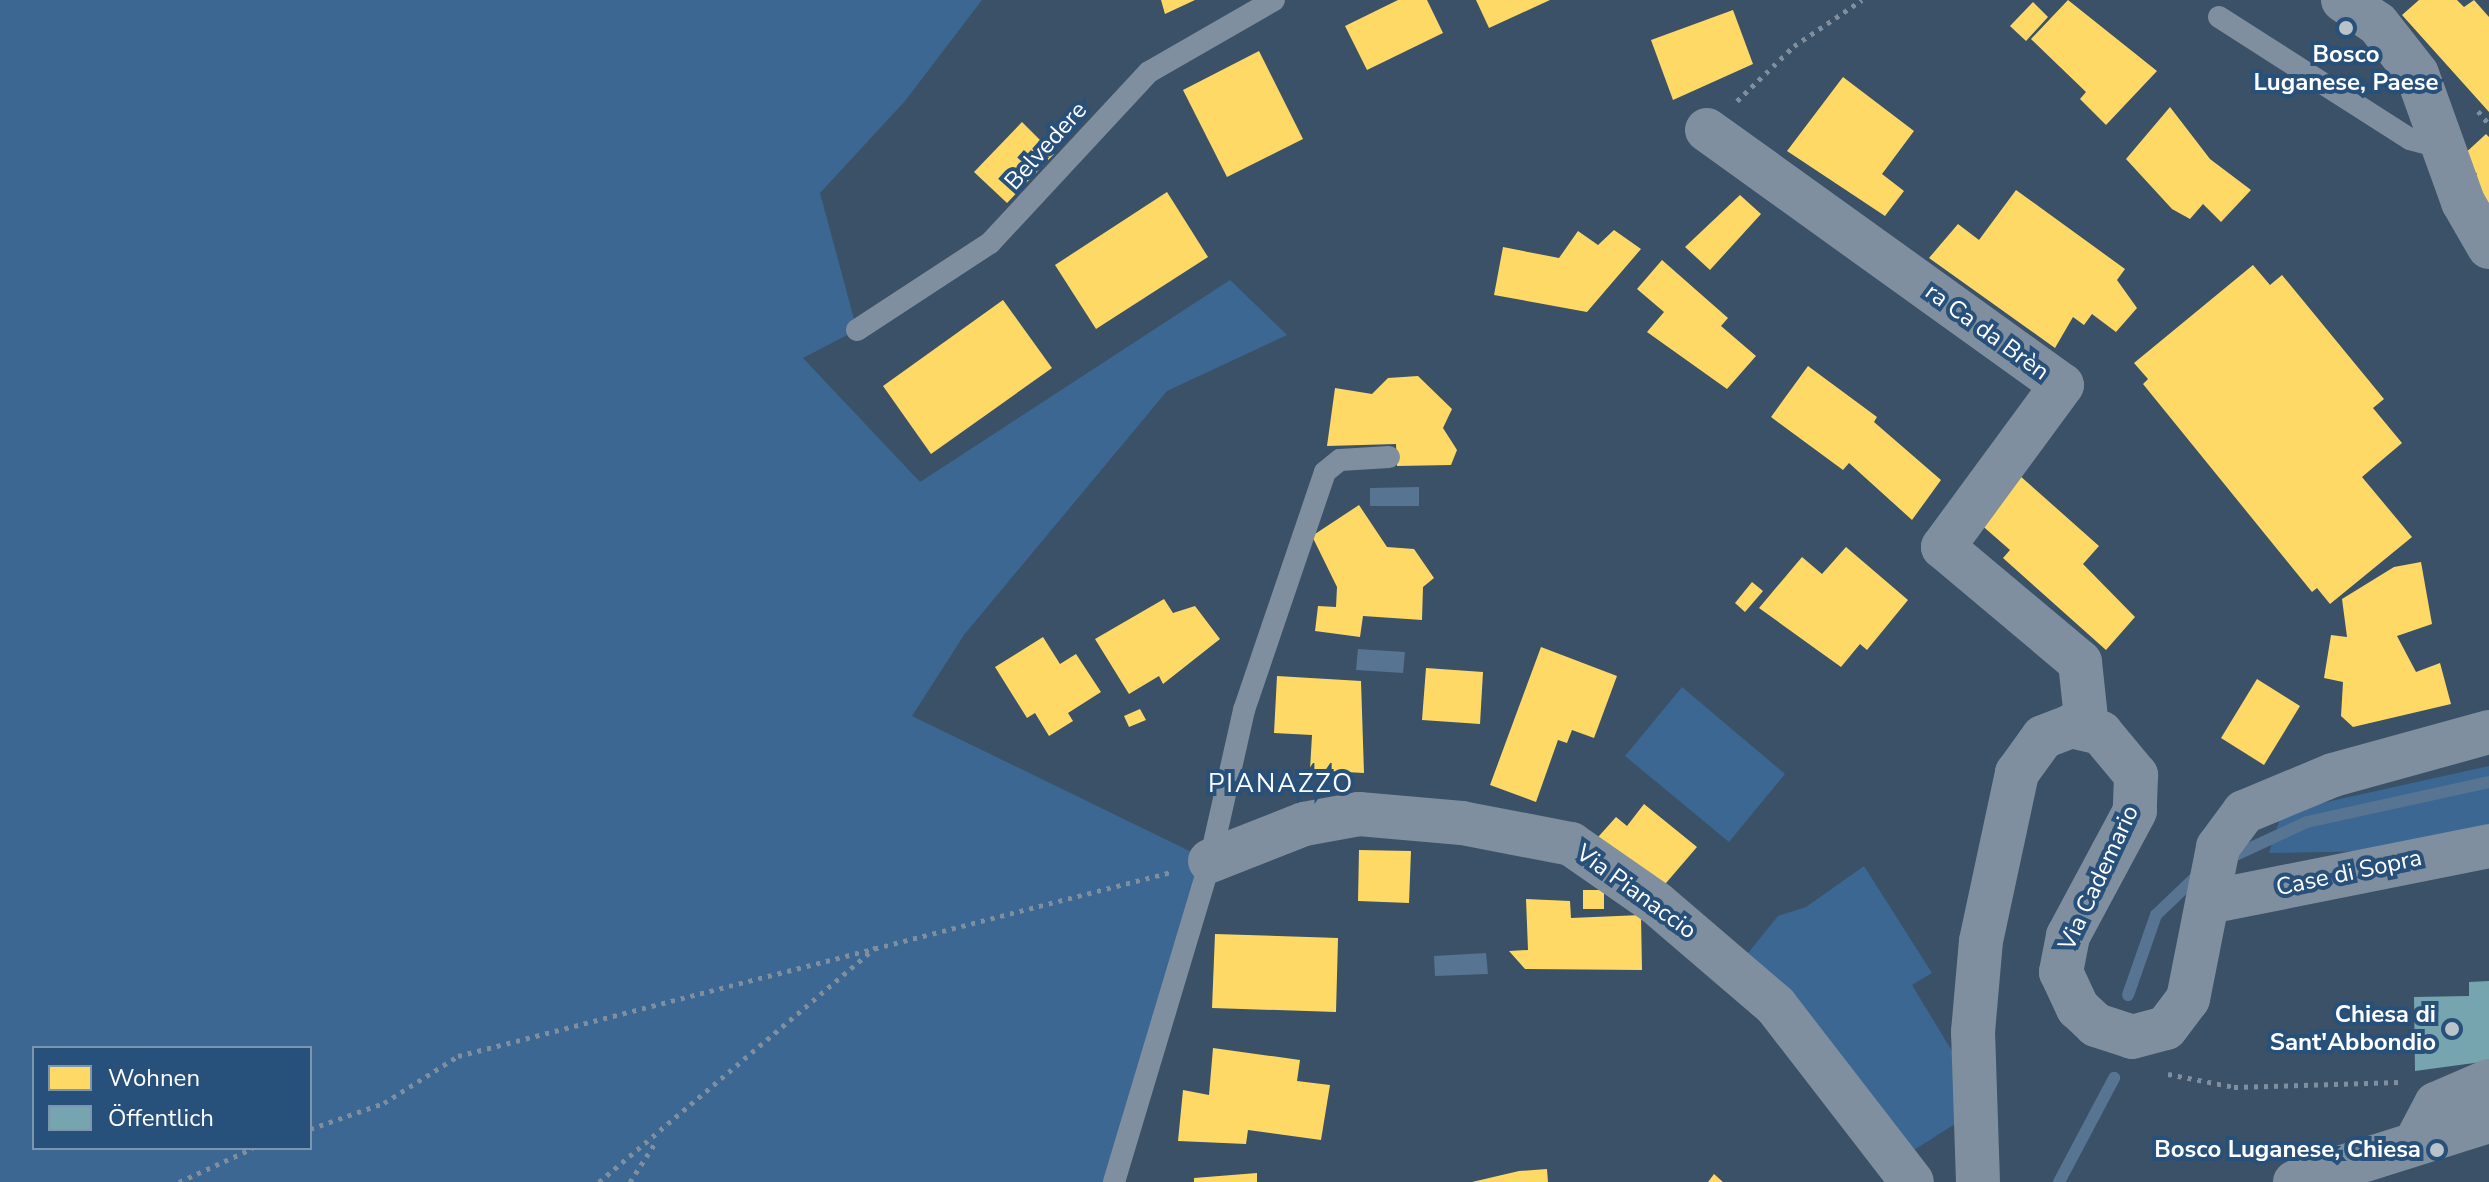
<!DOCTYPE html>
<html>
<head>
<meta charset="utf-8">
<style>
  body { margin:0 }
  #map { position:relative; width:2489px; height:1182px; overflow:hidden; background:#3a5168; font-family:"Nunito Sans",sans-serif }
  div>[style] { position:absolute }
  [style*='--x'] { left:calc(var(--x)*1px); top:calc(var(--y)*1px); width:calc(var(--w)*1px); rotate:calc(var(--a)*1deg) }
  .green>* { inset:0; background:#3b6792 }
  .water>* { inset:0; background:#577492 }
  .homes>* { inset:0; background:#ffd966 }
  .public>* { inset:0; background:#76a5af }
  .stream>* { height:12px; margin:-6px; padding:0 6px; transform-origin:6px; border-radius:6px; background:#577492 }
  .path>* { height:5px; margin-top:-2.5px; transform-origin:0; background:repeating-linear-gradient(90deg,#7f8f9f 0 4px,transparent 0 10px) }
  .service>* { height:22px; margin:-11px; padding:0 11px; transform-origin:11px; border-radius:11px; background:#7f8f9f }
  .minor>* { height:44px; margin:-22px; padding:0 22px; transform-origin:22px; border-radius:22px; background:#7f8f9f }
  .tertiary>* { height:44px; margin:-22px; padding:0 22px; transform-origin:22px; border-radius:22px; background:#7f8f9f }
  .dots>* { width:22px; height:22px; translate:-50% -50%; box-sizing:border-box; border:4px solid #27507b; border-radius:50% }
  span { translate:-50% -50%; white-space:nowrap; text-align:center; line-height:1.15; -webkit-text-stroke:8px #27507b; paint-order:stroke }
  .poi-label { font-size:24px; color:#fff; font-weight:700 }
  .right { translate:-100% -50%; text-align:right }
  .street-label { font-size:24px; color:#fff }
  .neighbourhood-label { font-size:26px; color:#fff; letter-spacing:2px }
  .legend { position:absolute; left:32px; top:1046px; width:280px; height:104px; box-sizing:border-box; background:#27507b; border:2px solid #7d96b0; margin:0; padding:10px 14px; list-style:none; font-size:24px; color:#fff }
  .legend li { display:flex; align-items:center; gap:16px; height:40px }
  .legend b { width:40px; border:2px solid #7d96b0 }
</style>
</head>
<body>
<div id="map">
  <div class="green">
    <div style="clip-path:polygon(evenodd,0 0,982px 0,905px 101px,820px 193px,857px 330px,803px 358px,920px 482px,1230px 280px,1287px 335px,1167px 391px,964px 635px,912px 716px,1210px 861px,1114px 1182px,0 1182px,0 0,34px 1048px,310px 1048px,310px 1148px,34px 1148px,34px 1048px)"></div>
    <div style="clip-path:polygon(1682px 687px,1785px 774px,1729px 842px,1625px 756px)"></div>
    <div style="clip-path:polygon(2489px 766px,2489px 831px,2378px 851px,2269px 853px,2282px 812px)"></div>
    <div style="clip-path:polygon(1864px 866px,1932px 973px,1912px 985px,1952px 1051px,1955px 1124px,1895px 1162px,1736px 968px,1778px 916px,1806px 907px)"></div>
  </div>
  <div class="water">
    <div style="clip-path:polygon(1419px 487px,1419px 506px,1370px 506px,1370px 488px)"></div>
    <div style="clip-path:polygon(1358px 649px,1405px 652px,1403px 673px,1356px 670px)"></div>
    <div style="clip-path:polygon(1486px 953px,1488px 974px,1435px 976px,1434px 956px)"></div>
  </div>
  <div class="homes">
    <div style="clip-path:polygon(1161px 0,1195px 0,1165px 14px)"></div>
    <div style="clip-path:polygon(1398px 0,1427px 0,1443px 33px,1367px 70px,1345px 26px)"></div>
    <div style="clip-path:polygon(1476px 0,1550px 0,1489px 28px)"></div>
    <div style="clip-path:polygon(2068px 0,2157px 71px,2106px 125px,2080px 99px,2086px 92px,2031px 39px)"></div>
    <div style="clip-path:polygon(2419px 0,2457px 0,2464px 7px,2474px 0,2489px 17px,2489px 112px,2402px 15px)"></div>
    <div style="clip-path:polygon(2033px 2px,2048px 17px,2026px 41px,2010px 26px)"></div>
    <div style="clip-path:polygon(1733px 10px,1753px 64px,1673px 100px,1651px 40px)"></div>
    <div style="clip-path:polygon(1259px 51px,1303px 139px,1227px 177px,1183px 90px)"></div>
    <div style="clip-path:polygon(1843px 77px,1914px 131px,1882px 174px,1904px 191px,1885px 216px,1787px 151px)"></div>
    <div style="clip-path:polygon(2170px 107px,2210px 159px,2251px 190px,2221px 222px,2203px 204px,2190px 219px,2172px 209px,2126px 159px)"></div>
    <div style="clip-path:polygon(1022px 122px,1054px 154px,1007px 203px,974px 172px)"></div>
    <div style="clip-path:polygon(2486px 134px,2489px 137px,2489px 211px,2465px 185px,2477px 174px,2461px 157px)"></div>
    <div style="clip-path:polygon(2016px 190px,2125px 269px,2117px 280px,2137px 308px,2116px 332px,2092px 314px,2084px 325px,2073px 317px,2055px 348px,1929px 258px,1958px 224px,1979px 240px)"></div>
    <div style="clip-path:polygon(1167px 192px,1208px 257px,1096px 329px,1055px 265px)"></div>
    <div style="clip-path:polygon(1740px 195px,1761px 214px,1710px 270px,1685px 247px)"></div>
    <div style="clip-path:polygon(1614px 230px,1641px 249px,1587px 312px,1494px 295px,1503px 247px,1559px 258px,1578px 231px,1598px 245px)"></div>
    <div style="clip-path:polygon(1662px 260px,1728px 318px,1721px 326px,1756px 356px,1727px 389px,1647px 332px,1664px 312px,1637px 289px)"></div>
    <div style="clip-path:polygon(2253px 265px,2270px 285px,2282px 275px,2384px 399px,2373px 408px,2402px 443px,2362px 477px,2412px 537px,2330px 604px,2317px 588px,2312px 592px,2143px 384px,2148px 379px,2134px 363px)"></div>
    <div style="clip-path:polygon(1003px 300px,1052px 368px,931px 454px,883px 386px)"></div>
    <div style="clip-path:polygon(1808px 366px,1877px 417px,1874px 422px,1941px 480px,1912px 520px,1849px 463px,1843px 470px,1771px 417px)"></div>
    <div style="clip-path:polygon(1418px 376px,1452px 409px,1443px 428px,1457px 450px,1451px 465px,1397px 466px,1396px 444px,1327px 446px,1335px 388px,1372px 394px,1388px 378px)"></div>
    <div style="clip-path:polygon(2019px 475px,2099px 546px,2083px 564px,2135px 617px,2106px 650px,2003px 558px,2010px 550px,1978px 522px)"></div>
    <div style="clip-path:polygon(1359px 505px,1387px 547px,1414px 549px,1434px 578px,1423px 587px,1422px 620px,1363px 616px,1360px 637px,1315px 631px,1318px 606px,1336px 607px,1337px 587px,1312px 536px)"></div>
    <div style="clip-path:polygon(1846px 547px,1908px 600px,1867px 650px,1860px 644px,1841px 667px,1759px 608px,1802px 557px,1822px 574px)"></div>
    <div style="clip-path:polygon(2421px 562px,2432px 624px,2397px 636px,2416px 672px,2440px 663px,2451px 704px,2353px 727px,2341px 716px,2343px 682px,2324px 678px,2331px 635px,2347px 637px,2342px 599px,2394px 567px)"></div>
    <div style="clip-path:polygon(1752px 582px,1763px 591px,1745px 612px,1735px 603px)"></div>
    <div style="clip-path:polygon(1164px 599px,1173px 613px,1195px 606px,1220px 639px,1163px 684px,1159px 676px,1129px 694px,1095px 639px)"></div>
    <div style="clip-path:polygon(1043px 637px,1060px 664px,1076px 654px,1101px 692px,1068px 713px,1073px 721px,1049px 736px,1035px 713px,1027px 718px,995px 667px)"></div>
    <div style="clip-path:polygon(1541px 647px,1617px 676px,1594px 738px,1572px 730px,1567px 743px,1558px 740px,1536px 802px,1490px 785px)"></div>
    <div style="clip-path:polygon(1426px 668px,1483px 672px,1480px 724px,1422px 720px)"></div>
    <div style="clip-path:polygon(1277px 676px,1361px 681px,1364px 773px,1310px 770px,1312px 735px,1274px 733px)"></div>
    <div style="clip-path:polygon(2257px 679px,2300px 706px,2264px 765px,2221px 738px)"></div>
    <div style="clip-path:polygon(1140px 709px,1146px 720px,1129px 727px,1124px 716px)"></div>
    <div style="clip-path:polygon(1644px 804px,1697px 847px,1660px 890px,1591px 845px,1616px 817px,1627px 826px)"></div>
    <div style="clip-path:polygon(1359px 850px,1411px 851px,1409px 903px,1358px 901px)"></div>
    <div style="clip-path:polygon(1583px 890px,1604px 890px,1604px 909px,1583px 909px)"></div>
    <div style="clip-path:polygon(1526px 899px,1570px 901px,1571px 918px,1641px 915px,1642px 970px,1525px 969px,1509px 951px,1528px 950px)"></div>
    <div style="clip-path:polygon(1215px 934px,1338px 938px,1336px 1012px,1212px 1008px)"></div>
    <div style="clip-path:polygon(1213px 1048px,1300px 1060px,1297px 1081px,1330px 1085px,1321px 1140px,1248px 1130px,1246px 1144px,1178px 1141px,1183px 1090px,1209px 1095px)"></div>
    <div style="clip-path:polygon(1547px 1169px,1548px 1182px,1472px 1182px,1519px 1171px)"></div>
    <div style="clip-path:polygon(1257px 1173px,1257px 1182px,1194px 1182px,1194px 1178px)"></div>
    <div style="clip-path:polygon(1714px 1174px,1723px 1182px,1708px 1182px)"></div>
  </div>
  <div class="public">
    <div style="clip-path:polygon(2489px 981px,2489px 1061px,2415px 1071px,2414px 997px,2469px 996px,2469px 982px)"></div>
  </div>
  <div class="stream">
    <div style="--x:2229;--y:858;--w:86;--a:-24.8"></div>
    <div style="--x:2307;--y:822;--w:186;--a:-12.4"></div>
    <div style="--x:2128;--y:995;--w:85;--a:-70.7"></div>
    <div style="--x:2156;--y:915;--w:64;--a:-43.7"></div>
    <div style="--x:2059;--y:1182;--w:118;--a:-62.1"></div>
  </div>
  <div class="path">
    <div style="--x:1737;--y:101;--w:79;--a:-44"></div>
    <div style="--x:1794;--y:46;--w:82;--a:-34.1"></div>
    <div style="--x:2478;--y:111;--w:17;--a:50"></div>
    <div style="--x:2168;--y:1074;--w:67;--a:11.1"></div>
    <div style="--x:2234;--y:1087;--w:166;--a:-1.7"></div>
    <div style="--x:310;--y:1129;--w:78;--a:-19.4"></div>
    <div style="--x:384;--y:1103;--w:88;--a:-32.4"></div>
    <div style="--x:458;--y:1056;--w:736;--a:-14.47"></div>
    <div style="--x:179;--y:1182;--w:81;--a:-24.7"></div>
    <div style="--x:599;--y:1182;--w:363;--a:-40.3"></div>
    <div style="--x:630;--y:1182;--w:46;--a:-57.3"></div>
  </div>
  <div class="service">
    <div style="--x:2219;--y:17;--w:227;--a:32.6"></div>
    <div style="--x:2410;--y:139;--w:31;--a:15"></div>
    <div style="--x:857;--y:330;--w:159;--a:-33.2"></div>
    <div style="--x:990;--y:243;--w:233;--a:-47.1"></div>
    <div style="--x:1149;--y:72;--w:144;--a:-29.9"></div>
    <div style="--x:1114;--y:1182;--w:335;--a:-73.3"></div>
    <div style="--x:1210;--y:861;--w:155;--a:-77.3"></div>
    <div style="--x:1244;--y:710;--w:251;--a:-71.2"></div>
    <div style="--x:1325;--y:472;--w:19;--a:-39"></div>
    <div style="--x:1340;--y:460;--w:49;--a:-3.5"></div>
  </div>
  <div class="minor">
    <div style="--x:1707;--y:130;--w:437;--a:35.7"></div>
    <div style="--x:2062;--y:385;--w:201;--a:126.3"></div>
    <div style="--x:1943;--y:547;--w:179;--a:40"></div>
    <div style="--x:2080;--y:662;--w:66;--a:83.9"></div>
    <div style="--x:1210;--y:861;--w:101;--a:-21.5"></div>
    <div style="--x:1304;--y:824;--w:56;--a:-10.3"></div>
    <div style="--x:1359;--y:814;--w:103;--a:5"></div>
    <div style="--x:1462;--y:823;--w:111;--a:10.9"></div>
    <div style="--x:1571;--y:844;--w:103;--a:34.8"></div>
    <div style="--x:1656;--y:903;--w:158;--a:40.6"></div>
    <div style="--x:1776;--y:1006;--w:222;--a:52.3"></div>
    <div style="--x:2209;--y:902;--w:286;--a:-11.3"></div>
    <div style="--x:2417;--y:1140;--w:41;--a:-62.2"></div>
    <div style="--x:2436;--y:1104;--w:58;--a:-23.5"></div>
  </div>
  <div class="tertiary">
    <div style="--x:2343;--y:0;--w:42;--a:34.4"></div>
    <div style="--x:2378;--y:24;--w:63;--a:52"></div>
    <div style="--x:2417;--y:74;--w:136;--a:70.2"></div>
    <div style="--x:2463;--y:202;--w:52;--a:60"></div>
    <div style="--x:1978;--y:1182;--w:150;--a:-91.9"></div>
    <div style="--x:1973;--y:1032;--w:91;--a:-85"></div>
    <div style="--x:1981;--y:941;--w:172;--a:-77.9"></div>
    <div style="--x:2017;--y:773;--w:44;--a:-54.2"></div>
    <div style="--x:2043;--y:737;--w:30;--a:-21"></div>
    <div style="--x:2071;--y:726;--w:31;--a:13"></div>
    <div style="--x:2101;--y:733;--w:55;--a:50.2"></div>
    <div style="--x:2136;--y:775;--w:36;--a:92"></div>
    <div style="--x:2135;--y:811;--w:142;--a:118.2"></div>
    <div style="--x:2068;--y:936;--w:37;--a:101"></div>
    <div style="--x:2061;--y:972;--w:40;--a:65"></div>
    <div style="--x:2078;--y:1008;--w:25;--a:43"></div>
    <div style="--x:2096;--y:1025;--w:38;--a:18"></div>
    <div style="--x:2132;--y:1037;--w:35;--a:-15"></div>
    <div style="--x:2166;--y:1028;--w:36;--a:-53"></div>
    <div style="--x:2188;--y:999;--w:155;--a:-78.8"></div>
    <div style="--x:2218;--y:847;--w:44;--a:-53.4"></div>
    <div style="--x:2244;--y:812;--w:96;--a:-22.6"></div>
    <div style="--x:2333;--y:775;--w:162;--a:-15.4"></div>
    <div style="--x:2295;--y:1182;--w:203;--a:-17.5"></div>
  </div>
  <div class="dots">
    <div style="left:2346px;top:28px;background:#bac2ca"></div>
    <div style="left:2452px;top:1029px;background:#bac2ca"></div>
    <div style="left:2437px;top:1150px;background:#bac2ca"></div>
  </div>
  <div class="poi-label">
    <span style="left:2346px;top:69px">Bosco<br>Luganese, Paese</span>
    <span class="right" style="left:2436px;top:1029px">Chiesa di<br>Sant'Abbondio</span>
    <span class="right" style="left:2421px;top:1150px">Bosco Luganese, Chiesa</span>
  </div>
  <div class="street-label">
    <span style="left:1046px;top:146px;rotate:-48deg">Belvedere</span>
    <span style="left:1987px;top:332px;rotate:36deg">ra Ca da Brèn</span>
    <span style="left:2349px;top:873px;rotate:-12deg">Case di Sopra</span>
    <span style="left:2099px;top:878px;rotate:-65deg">Via Cademario</span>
    <span style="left:1636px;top:892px;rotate:36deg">Via Pianaccio</span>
  </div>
  <div class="neighbourhood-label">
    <span style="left:1281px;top:784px">PIANAZZO</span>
  </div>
  <ul class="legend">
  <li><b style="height:22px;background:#ffd966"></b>Wohnen</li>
  <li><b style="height:22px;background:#76a5af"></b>Öffentlich</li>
  </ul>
</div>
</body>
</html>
